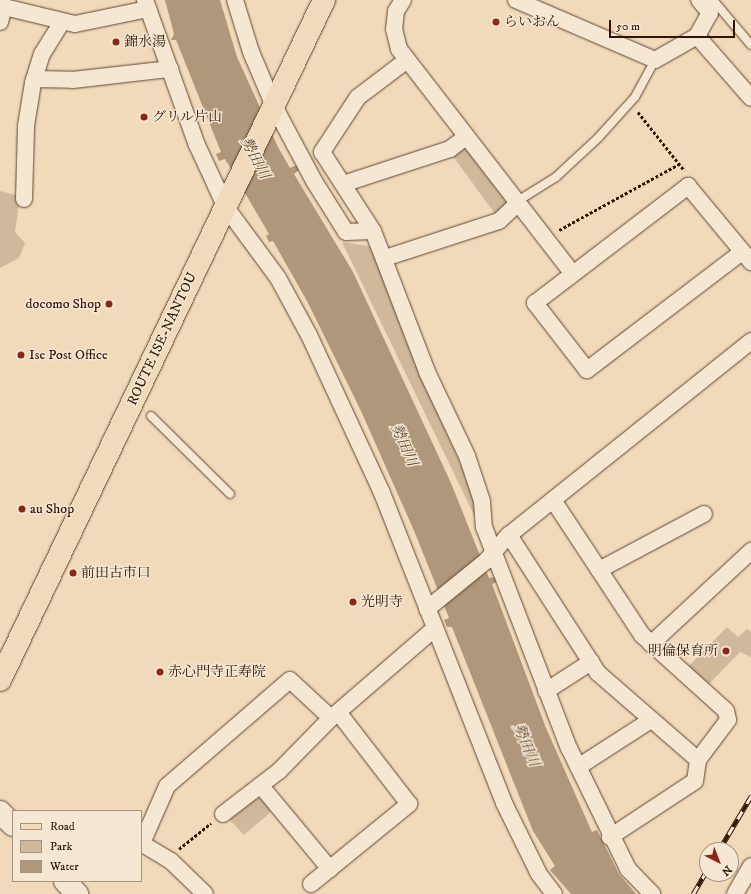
<!DOCTYPE html>
<html>
<head>
<meta charset="utf-8">
<style>
  body { margin:0 }
  #map { position:relative; width:751px; height:894px; overflow:hidden; background:#f1dab9; font-family:"IM FELL DW Pica","Noto Serif JP",serif }
  div>[style] { position:absolute }
  [style*='--x'] { left:calc(var(--x)*1px); top:calc(var(--y)*1px); width:calc(var(--w)*1px); rotate:calc(var(--a)*1deg) }
  .green>* { inset:0; background:#d0b99a }
  .water>* { inset:0; background:#ae977b }
  .path>* { height:2.5px; margin-top:-1.25px; transform-origin:0; background:repeating-linear-gradient(90deg,#2d1502 0 3px,transparent 0 5px) }
  .roads { filter:drop-shadow(0 0 1px #5e4630) drop-shadow(0 0 1px #5e4630) }
  .lane>* { height:8px; margin:-4px; padding:0 4px; transform-origin:4px; border-radius:4px; background:#f6e7d2 }
  .street>* { height:16px; margin:-8px; padding:0 8px; transform-origin:8px; border-radius:8px; background:#f6e7d2 }
  .secondary>* { height:22px; margin:-11px; padding:0 11px; transform-origin:11px; border-radius:11px; background:#f6e7d2 }
  .primary>* { height:22px; margin:-11px; padding:0 11px; transform-origin:11px; border-radius:11px; background:#f1dab9 }
  .rail>* { height:4.5px; margin-top:-2.25px; transform-origin:0; background:repeating-linear-gradient(90deg,#f6e7d2 0 9px,#2d1502 0 18px); box-sizing:border-box; border-block:1px solid #2d1502 }
  .dots>* { width:11px; height:11px; translate:-50% -50%; box-sizing:border-box; border:2px solid #f6e7d2; border-radius:50% }
  span { translate:-50% -50%; white-space:nowrap; text-align:center; line-height:1.15; -webkit-text-stroke:3px #f6e7d2; paint-order:stroke }
  .poi-label { font-size:14px; color:#2d1502 }
  .left { translate:0 -50%; text-align:left }
  .right { translate:-100% -50%; text-align:right }
  .street-label { font-size:14px; color:#2d1502 }
  .water-label { font-size:15px; color:#614932; font-style:italic }
  .legend { position:absolute; left:12px; top:810px; width:130px; height:72px; box-sizing:border-box; background:#f6e7d2; border:1px solid #a6937f; margin:0; padding:5px 7px; list-style:none; font-size:12px; color:#2d1502 }
  .legend li { display:flex; align-items:center; gap:8px; height:20px }
  .legend b { width:20px; border:1px solid #a6937f }
  .north { position:absolute; left:699px; top:842px; width:40px; height:40px; box-sizing:border-box; background:#f6e7d2; border:1px solid #a6937f; border-radius:50%; rotate:138deg; font-size:11px; font-weight:700; line-height:16px; text-align:center; color:#2d1502 }
  .north::after { content:''; display:block; margin:auto; width:14px; height:18px; background:#8f2418; clip-path:polygon(50% 0,100% 100%,50% 72%,0 100%) }
  .scale { position:absolute; left:609px; top:20px; width:126px; height:18px; box-sizing:border-box; border:2px solid #2d1502; border-top:0; padding-left:5px; font-size:12px; line-height:14px; white-space:nowrap; color:#2d1502; -webkit-text-stroke:3px #f6e7d2; paint-order:stroke }
</style>
</head>
<body>
<div id="map">
  <div class="green">
    <div style="clip-path:polygon(464px 146px,509px 206px,496px 215px,452px 155px)"></div>
    <div style="clip-path:polygon(0 191px,20px 196px,15px 232px,25px 243px,19px 258px,0 268px)"></div>
    <div style="clip-path:polygon(342px 242px,369px 246px,383px 270px,418px 370px,475px 496px,476px 519px)"></div>
    <div style="clip-path:polygon(727px 627px,738px 637px,747px 629px,751px 632px,751px 657px,740px 652px,709px 684px,687px 668px)"></div>
    <div style="clip-path:polygon(253px 799px,264px 799px,272px 811px,244px 835px,229px 819px)"></div>
  </div>
  <div class="water">
    <div style="clip-path:polygon(165px 0,220px 0,237px 57px,278px 147px,290px 168px,297px 165px,299px 170px,294px 174px,353px 272px,451px 483px,489px 578px,495px 577px,497px 582px,492px 584px,546px 728px,592px 832px,597px 830px,619px 874px,636px 894px,571px 894px,550px 870px,555px 866px,533px 831px,452px 627px,447px 627px,444px 620px,449px 618px,415px 533px,361px 411px,307px 301px,273px 241px,269px 242px,266px 236px,269px 234px,225px 159px,219px 161px,216px 154px,221px 152px,176px 40px,171px 40px,174px 34px)"></div>
  </div>
  <div class="path">
    <div style="--x:638;--y:112;--w:75;--a:51.5"></div>
    <div style="--x:559;--y:230;--w:137;--a:-28.8"></div>
    <div style="--x:179;--y:849;--w:41;--a:-39.1"></div>
  </div>
  <div class="roads">
    <div class="lane">
      <div style="--x:713;--y:0;--w:59;--a:49.8"></div>
      <div style="--x:516;--y:202;--w:47;--a:-32"></div>
      <div style="--x:556;--y:177;--w:57;--a:-42.9"></div>
      <div style="--x:598;--y:138;--w:55;--a:-47.9"></div>
      <div style="--x:635;--y:97;--w:42;--a:-61.6"></div>
      <div style="--x:151;--y:416;--w:111;--a:44.6"></div>
    </div>
    <div class="street">
      <div style="--x:145;--y:0;--w:154;--a:70.3"></div>
      <div style="--x:197;--y:145;--w:45;--a:65.1"></div>
      <div style="--x:216;--y:186;--w:22;--a:66"></div>
      <div style="--x:225;--y:206;--w:89;--a:53.6"></div>
      <div style="--x:278;--y:278;--w:65;--a:61.5"></div>
      <div style="--x:309;--y:335;--w:174;--a:65.2"></div>
      <div style="--x:382;--y:493;--w:333;--a:68.5"></div>
      <div style="--x:504;--y:803;--w:79;--a:63.8"></div>
      <div style="--x:539;--y:874;--w:25;--a:53"></div>
      <div style="--x:235;--y:0;--w:54;--a:72.9"></div>
      <div style="--x:251;--y:52;--w:59;--a:66.9"></div>
      <div style="--x:274;--y:106;--w:85;--a:61.9"></div>
      <div style="--x:314;--y:181;--w:60;--a:57.9"></div>
      <div style="--x:346;--y:232;--w:27;--a:-2"></div>
      <div style="--x:403;--y:0;--w:13;--a:122"></div>
      <div style="--x:396;--y:11;--w:18;--a:96"></div>
      <div style="--x:394;--y:29;--w:21;--a:76"></div>
      <div style="--x:399;--y:49;--w:284;--a:52.3"></div>
      <div style="--x:516;--y:0;--w:151;--a:23.3"></div>
      <div style="--x:655;--y:60;--w:48;--a:-29.7"></div>
      <div style="--x:697;--y:36;--w:82;--a:48.9"></div>
      <div style="--x:0;--y:6;--w:77;--a:13.5"></div>
      <div style="--x:75;--y:24;--w:75;--a:-11.6"></div>
      <div style="--x:0;--y:22;--w:16;--a:-76"></div>
      <div style="--x:697;--y:36;--w:26;--a:-61"></div>
      <div style="--x:710;--y:13;--w:17;--a:-130"></div>
      <div style="--x:407;--y:60;--w:61;--a:142.9"></div>
      <div style="--x:358;--y:97;--w:66;--a:123.2"></div>
      <div style="--x:322;--y:152;--w:94;--a:57.2"></div>
      <div style="--x:373;--y:231;--w:151;--a:69"></div>
      <div style="--x:427;--y:372;--w:93;--a:64.5"></div>
      <div style="--x:467;--y:456;--w:47;--a:71.6"></div>
      <div style="--x:482;--y:501;--w:26;--a:86"></div>
      <div style="--x:484;--y:527;--w:237;--a:69"></div>
      <div style="--x:569;--y:748;--w:135;--a:64"></div>
      <div style="--x:628;--y:869;--w:35;--a:46"></div>
      <div style="--x:34;--y:79;--w:39;--a:1"></div>
      <div style="--x:73;--y:80;--w:98;--a:-6.5"></div>
      <div style="--x:343;--y:184;--w:113;--a:-18.1"></div>
      <div style="--x:450;--y:149;--w:20;--a:-37"></div>
      <div style="--x:24;--y:199;--w:73;--a:-88.4"></div>
      <div style="--x:26;--y:126;--w:44;--a:-80.8"></div>
      <div style="--x:33;--y:83;--w:30;--a:-73"></div>
      <div style="--x:42;--y:54;--w:38;--a:-58"></div>
      <div style="--x:742;--y:252;--w:195;--a:142.7"></div>
      <div style="--x:587;--y:370;--w:85;--a:-127.8"></div>
      <div style="--x:535;--y:303;--w:193;--a:-37.4"></div>
      <div style="--x:688;--y:186;--w:99;--a:50.3"></div>
      <div style="--x:385;--y:258;--w:120;--a:-18"></div>
      <div style="--x:499;--y:221;--w:25;--a:-43"></div>
      <div style="--x:553;--y:500;--w:162;--a:56.6"></div>
      <div style="--x:642;--y:635;--w:113;--a:42.1"></div>
      <div style="--x:726;--y:711;--w:9;--a:77"></div>
      <div style="--x:728;--y:720;--w:50;--a:126.9"></div>
      <div style="--x:509;--y:535;--w:164;--a:57.2"></div>
      <div style="--x:598;--y:673;--w:133;--a:41"></div>
      <div style="--x:698;--y:760;--w:21;--a:98"></div>
      <div style="--x:695;--y:781;--w:102;--a:146.6"></div>
      <div style="--x:599;--y:570;--w:119;--a:-28.1"></div>
      <div style="--x:427;--y:609;--w:76;--a:-39.1"></div>
      <div style="--x:486;--y:561;--w:35;--a:-49"></div>
      <div style="--x:509;--y:535;--w:310;--a:-38.7"></div>
      <div style="--x:651;--y:644;--w:137;--a:-42.9"></div>
      <div style="--x:546;--y:691;--w:54;--a:-32.8"></div>
      <div style="--x:578;--y:767;--w:87;--a:-32.8"></div>
      <div style="--x:261;--y:786;--w:108;--a:50.3"></div>
      <div style="--x:223;--y:814;--w:71;--a:-37.5"></div>
      <div style="--x:279;--y:771;--w:74;--a:-45.5"></div>
      <div style="--x:141;--y:843;--w:35;--a:31"></div>
      <div style="--x:171;--y:861;--w:47;--a:44.1"></div>
      <div style="--x:142;--y:843;--w:62;--a:-66.3"></div>
      <div style="--x:167;--y:786;--w:162;--a:-40.8"></div>
      <div style="--x:290;--y:680;--w:56;--a:42.8"></div>
      <div style="--x:331;--y:718;--w:136;--a:-40.8"></div>
      <div style="--x:311;--y:884;--w:127;--a:-39.2"></div>
      <div style="--x:409;--y:804;--w:116;--a:-127.7"></div>
      <div style="--x:735;--y:894;--w:32;--a:-60"></div>
    </div>
    <div class="secondary">
      <div style="--x:0;--y:812;--w:18;--a:45"></div>
      <div style="--x:65;--y:881;--w:18;--a:47"></div>
    </div>
    <div class="primary">
      <div style="--x:0;--y:680;--w:753;--a:-64.52"></div>
    </div>
  </div>
  <div class="rail">
    <div style="--x:719;--y:850;--w:63;--a:-59.3"></div>
    <div style="--x:693;--y:894;--w:28;--a:-60"></div>
  </div>
  <div class="dots">
    <div style="left:496px;top:22px;background:#8f2418"></div>
    <div style="left:116px;top:42px;background:#8f2418"></div>
    <div style="left:144px;top:117px;background:#8f2418"></div>
    <div style="left:109px;top:304px;background:#8f2418"></div>
    <div style="left:21px;top:355px;background:#8f2418"></div>
    <div style="left:22px;top:509px;background:#8f2418"></div>
    <div style="left:73px;top:573px;background:#8f2418"></div>
    <div style="left:353px;top:602px;background:#8f2418"></div>
    <div style="left:726px;top:651px;background:#8f2418"></div>
    <div style="left:160px;top:672px;background:#8f2418"></div>
  </div>
  <div class="poi-label">
    <span class="left" style="left:504px;top:22px">らいおん</span>
    <span class="left" style="left:124px;top:42px">錦水湯</span>
    <span class="left" style="left:152px;top:117px">グリル片山</span>
    <span class="right" style="left:101px;top:304px">docomo Shop</span>
    <span class="left" style="left:29px;top:355px">Ise Post Office</span>
    <span class="left" style="left:30px;top:509px">au Shop</span>
    <span class="left" style="left:81px;top:573px">前田古市口</span>
    <span class="left" style="left:361px;top:602px">光明寺</span>
    <span class="right" style="left:718px;top:651px">明倫保育所</span>
    <span class="left" style="left:168px;top:672px">赤心門寺正寿院</span>
  </div>
  <div class="street-label">
    <span style="left:162px;top:339px;rotate:-65deg">ROUTE ISE-NANTOU</span>
  </div>
  <div class="water-label">
    <span style="left:255px;top:158px;rotate:62deg">勢田川</span>
    <span style="left:404px;top:445px;rotate:66deg">勢田川</span>
    <span style="left:526px;top:745px;rotate:67deg">勢田川</span>
  </div>
  <ul class="legend">
  <li><b style="height:5px;background:#f1dab9"></b>Road</li>
  <li><b style="height:11px;background:#d0b99a"></b>Park</li>
  <li><b style="height:11px;background:#ae977b"></b>Water</li>
  </ul>
  <div class="north">N</div>
  <div class="scale">50 m</div>
</div>
</body>
</html>
